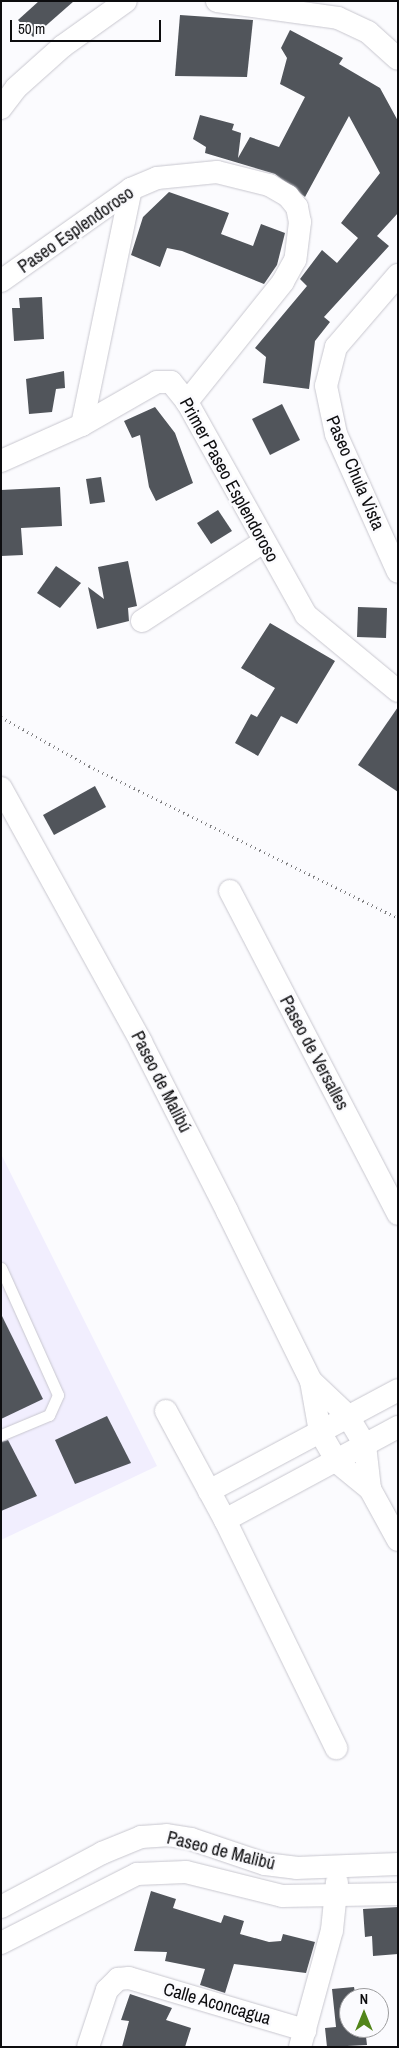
<!DOCTYPE html>
<html>
<head>
<meta charset="utf-8">
<style>
  body { margin:0 }
  #map { position:relative; width:399px; height:2048px; overflow:hidden; background:#fbfbfe; font-family:"Archivo Narrow",sans-serif }
  div>[style] { position:absolute }
  [style*='--x'] { left:calc(var(--x)*1px); top:calc(var(--y)*1px); width:calc(var(--w)*1px); rotate:calc(var(--a)*1deg) }
  .built>* { inset:0; background:#f1eefe }
  .building>* { inset:0; background:#51555b }
  .path>* { height:3px; margin-top:-1.5px; transform-origin:0; background:repeating-linear-gradient(90deg,#7e7e80 0 1px,transparent 0 5px) }
  .roads { filter:drop-shadow(0 0 1px #c8c7cf) drop-shadow(0 0 1px #c8c7cf) }
  .lane>* { height:11px; margin:-5.5px; padding:0 5.5px; transform-origin:5.5px; border-radius:5.5px; background:#fff }
  .street>* { height:22px; margin:-11px; padding:0 11px; transform-origin:11px; border-radius:11px; background:#fff }
  span { translate:-50% -50%; white-space:nowrap; text-align:center; line-height:1.15; -webkit-text-stroke:5px #fbfbfe; paint-order:stroke }
  .street-label { font-size:18px; color:#0d0d0f }
  .frame { position:absolute; inset:0; border:2px solid #0d0d0f; pointer-events:none }
  .north { position:absolute; left:339px; top:1988px; width:50px; height:50px; box-sizing:border-box; background:#fbfbfe; border:1px solid #9c9c9e; border-radius:50%; rotate:0deg; font-size:14px; font-weight:700; line-height:20px; text-align:center; color:#0d0d0f }
  .north::after { content:''; display:block; margin:auto; width:18px; height:22px; background:#52851a; clip-path:polygon(50% 0,100% 100%,50% 72%,0 100%) }
  .scale { position:absolute; left:10px; top:20px; width:151px; height:22px; box-sizing:border-box; border:2px solid #0d0d0f; border-top:0; padding-left:6px; font-size:15px; line-height:18px; white-space:nowrap; color:#0d0d0f; -webkit-text-stroke:4px #fbfbfe; paint-order:stroke }
</style>
</head>
<body>
<div id="map">
  <div class="built">
    <div style="clip-path:polygon(1px 1154px,157px 1466px,1px 1540px)"></div>
  </div>
  <div class="building">
    <div style="clip-path:polygon(39px 1px,74px 1px,33px 37px,18px 20px)"></div>
    <div style="clip-path:polygon(180px 15px,253px 20px,247px 77px,175px 76px)"></div>
    <div style="clip-path:polygon(290px 30px,343px 58px,339px 64px,380px 88px,398px 121px,398px 213px,377px 236px,389px 246px,324px 317px,330px 322px,315px 341px,309px 389px,263px 383px,266px 357px,255px 348px,307px 286px,300px 279px,322px 250px,337px 263px,358px 238px,341px 223px,380px 173px,349px 116px,305px 197px,275px 174px,205px 153px,206px 147px,193px 139px,200px 115px,234px 124px,232px 130px,241px 133px,238px 158px,250px 137px,279px 147px,305px 97px,280px 84px,287px 58px,281px 48px)"></div>
    <div style="clip-path:polygon(169px 192px,229px 213px,221px 234px,253px 246px,261px 224px,285px 233px,277px 265px,264px 284px,182px 251px,167px 248px,160px 267px,131px 255px,143px 217px)"></div>
    <div style="clip-path:polygon(42px 297px,44px 339px,14px 341px,12px 308px,20px 308px,19px 298px)"></div>
    <div style="clip-path:polygon(64px 371px,65px 388px,56px 389px,52px 412px,29px 414px,26px 379px)"></div>
    <div style="clip-path:polygon(282px 404px,300px 440px,270px 455px,252px 419px)"></div>
    <div style="clip-path:polygon(155px 407px,175px 433px,193px 483px,156px 501px,149px 487px,140px 435px,132px 438px,124px 421px)"></div>
    <div style="clip-path:polygon(101px 477px,105px 502px,90px 504px,86px 479px)"></div>
    <div style="clip-path:polygon(60px 487px,62px 526px,21px 528px,23px 555px,1px 556px,1px 490px)"></div>
    <div style="clip-path:polygon(218px 510px,232px 531px,211px 544px,197px 523px)"></div>
    <div style="clip-path:polygon(128px 561px,137px 606px,128px 608px,129px 621px,97px 629px,88px 587px,104px 599px,98px 567px)"></div>
    <div style="clip-path:polygon(56px 566px,81px 583px,60px 608px,37px 593px)"></div>
    <div style="clip-path:polygon(358px 607px,387px 608px,386px 638px,357px 637px)"></div>
    <div style="clip-path:polygon(270px 623px,335px 661px,297px 724px,281px 716px,258px 756px,235px 743px,251px 714px,257px 717px,275px 688px,241px 668px)"></div>
    <div style="clip-path:polygon(398px 707px,398px 792px,358px 765px)"></div>
    <div style="clip-path:polygon(95px 786px,106px 807px,54px 835px,43px 815px)"></div>
    <div style="clip-path:polygon(1px 1314px,43px 1399px,1px 1419px)"></div>
    <div style="clip-path:polygon(107px 1416px,131px 1463px,75px 1484px,55px 1440px)"></div>
    <div style="clip-path:polygon(8px 1440px,37px 1496px,1px 1511px,1px 1442px)"></div>
    <div style="clip-path:polygon(151px 1891px,176px 1899px,173px 1908px,221px 1923px,224px 1915px,244px 1921px,240px 1934px,269px 1942px,281px 1941px,283px 1934px,315px 1942px,306px 1973px,234px 1964px,225px 1993px,200px 1985px,205px 1969px,165px 1961px,167px 1952px,134px 1951px)"></div>
    <div style="clip-path:polygon(398px 1907px,398px 1954px,373px 1956px,372px 1936px,365px 1937px,363px 1909px)"></div>
    <div style="clip-path:polygon(354px 1987px,356px 1998px,349px 1998px,349px 2028px,365px 2028px,367px 2045px,327px 2047px,325px 2028px,336px 2027px,332px 1989px)"></div>
    <div style="clip-path:polygon(130px 1994px,172px 2008px,166px 2020px,191px 2028px,185px 2047px,122px 2047px,129px 2021px,121px 2020px)"></div>
  </div>
  <div class="path">
    <div style="--x:1;--y:717;--w:101;--a:29.1"></div>
    <div style="--x:89;--y:766;--w:344;--a:26.2"></div>
  </div>
  <div class="roads">
    <div class="lane">
      <div style="--x:1;--y:1268;--w:139;--a:65.8"></div>
      <div style="--x:58;--y:1395;--w:22;--a:114"></div>
      <div style="--x:49;--y:1415;--w:52;--a:157.4"></div>
    </div>
    <div class="street">
      <div style="--x:217;--y:1;--w:122;--a:8"></div>
      <div style="--x:338;--y:18;--w:33;--a:25"></div>
      <div style="--x:368;--y:32;--w:40;--a:42"></div>
      <div style="--x:1;--y:108;--w:25;--a:-53"></div>
      <div style="--x:16;--y:88;--w:63;--a:-41.8"></div>
      <div style="--x:63;--y:46;--w:77;--a:-35.5"></div>
      <div style="--x:398;--y:275;--w:95;--a:130.7"></div>
      <div style="--x:336;--y:347;--w:40;--a:104.4"></div>
      <div style="--x:326;--y:386;--w:49;--a:78.2"></div>
      <div style="--x:336;--y:434;--w:151;--a:65.8"></div>
      <div style="--x:1;--y:281;--w:159;--a:-35.3"></div>
      <div style="--x:131;--y:189;--w:28;--a:-23"></div>
      <div style="--x:157;--y:178;--w:60;--a:-5.7"></div>
      <div style="--x:217;--y:172;--w:54;--a:14"></div>
      <div style="--x:269;--y:185;--w:22;--a:30"></div>
      <div style="--x:288;--y:196;--w:14;--a:51"></div>
      <div style="--x:297;--y:207;--w:15;--a:79"></div>
      <div style="--x:300;--y:222;--w:38;--a:97"></div>
      <div style="--x:295;--y:260;--w:25;--a:119"></div>
      <div style="--x:283;--y:282;--w:154;--a:128.7"></div>
      <div style="--x:82;--y:425;--w:241;--a:-78.3"></div>
      <div style="--x:1;--y:461;--w:89;--a:-24"></div>
      <div style="--x:82;--y:425;--w:86;--a:-29.8"></div>
      <div style="--x:157;--y:382;--w:14;--a:0"></div>
      <div style="--x:171;--y:382;--w:26;--a:51"></div>
      <div style="--x:187;--y:402;--w:244;--a:60.8"></div>
      <div style="--x:306;--y:615;--w:119;--a:39.6"></div>
      <div style="--x:142;--y:621;--w:145;--a:-33.1"></div>
      <div style="--x:1;--y:788;--w:290;--a:61.1"></div>
      <div style="--x:141;--y:1042;--w:190;--a:63"></div>
      <div style="--x:227;--y:1211;--w:190;--a:63.7"></div>
      <div style="--x:311;--y:1381;--w:52;--a:80"></div>
      <div style="--x:320;--y:1432;--w:34;--a:60"></div>
      <div style="--x:337;--y:1462;--w:43;--a:39.3"></div>
      <div style="--x:370;--y:1489;--w:58;--a:61.2"></div>
      <div style="--x:230;--y:891;--w:364;--a:62.5"></div>
      <div style="--x:311;--y:1381;--w:50;--a:43.4"></div>
      <div style="--x:347;--y:1415;--w:35;--a:59"></div>
      <div style="--x:365;--y:1445;--w:44;--a:83.5"></div>
      <div style="--x:166;--y:1411;--w:124;--a:61.6"></div>
      <div style="--x:225;--y:1520;--w:254;--a:64"></div>
      <div style="--x:209;--y:1491;--w:214;--a:-28.1"></div>
      <div style="--x:225;--y:1520;--w:196;--a:-28.3"></div>
      <div style="--x:1;--y:1907;--w:115;--a:-28.1"></div>
      <div style="--x:102;--y:1853;--w:42;--a:-22.3"></div>
      <div style="--x:141;--y:1837;--w:26;--a:-4"></div>
      <div style="--x:167;--y:1835;--w:24;--a:9"></div>
      <div style="--x:191;--y:1839;--w:78;--a:18.7"></div>
      <div style="--x:265;--y:1864;--w:31;--a:7"></div>
      <div style="--x:296;--y:1868;--w:102;--a:-2.2"></div>
      <div style="--x:1;--y:1943;--w:153;--a:-26.9"></div>
      <div style="--x:137;--y:1874;--w:49;--a:-2.3"></div>
      <div style="--x:186;--y:1872;--w:99;--a:14"></div>
      <div style="--x:282;--y:1896;--w:116;--a:-1"></div>
      <div style="--x:88;--y:2047;--w:60;--a:-71.6"></div>
      <div style="--x:107;--y:1990;--w:16;--a:-45"></div>
      <div style="--x:118;--y:1979;--w:11;--a:-5"></div>
      <div style="--x:129;--y:1978;--w:184;--a:16.5"></div>
      <div style="--x:300;--y:2047;--w:121;--a:-74.7"></div>
      <div style="--x:332;--y:1930;--w:48;--a:-84.1"></div>
    </div>
  </div>
  <div class="street-label">
    <span style="left:76px;top:230px;rotate:-35deg">Paseo Esplendoroso</span>
    <span style="left:355px;top:473px;rotate:67deg">Paseo Chula Vista</span>
    <span style="left:229px;top:480px;rotate:61deg">Primer Paseo Esplendoroso</span>
    <span style="left:314px;top:1053px;rotate:62deg">Paseo de Versalles</span>
    <span style="left:161px;top:1082px;rotate:63deg">Paseo de Malibú</span>
    <span style="left:221px;top:1851px;rotate:14deg">Paseo de Malibú</span>
    <span style="left:217px;top:2004px;rotate:16deg">Calle Aconcagua</span>
  </div>
  <div class="frame"></div>
  <div class="north">N</div>
  <div class="scale">50 m</div>
</div>
</body>
</html>
